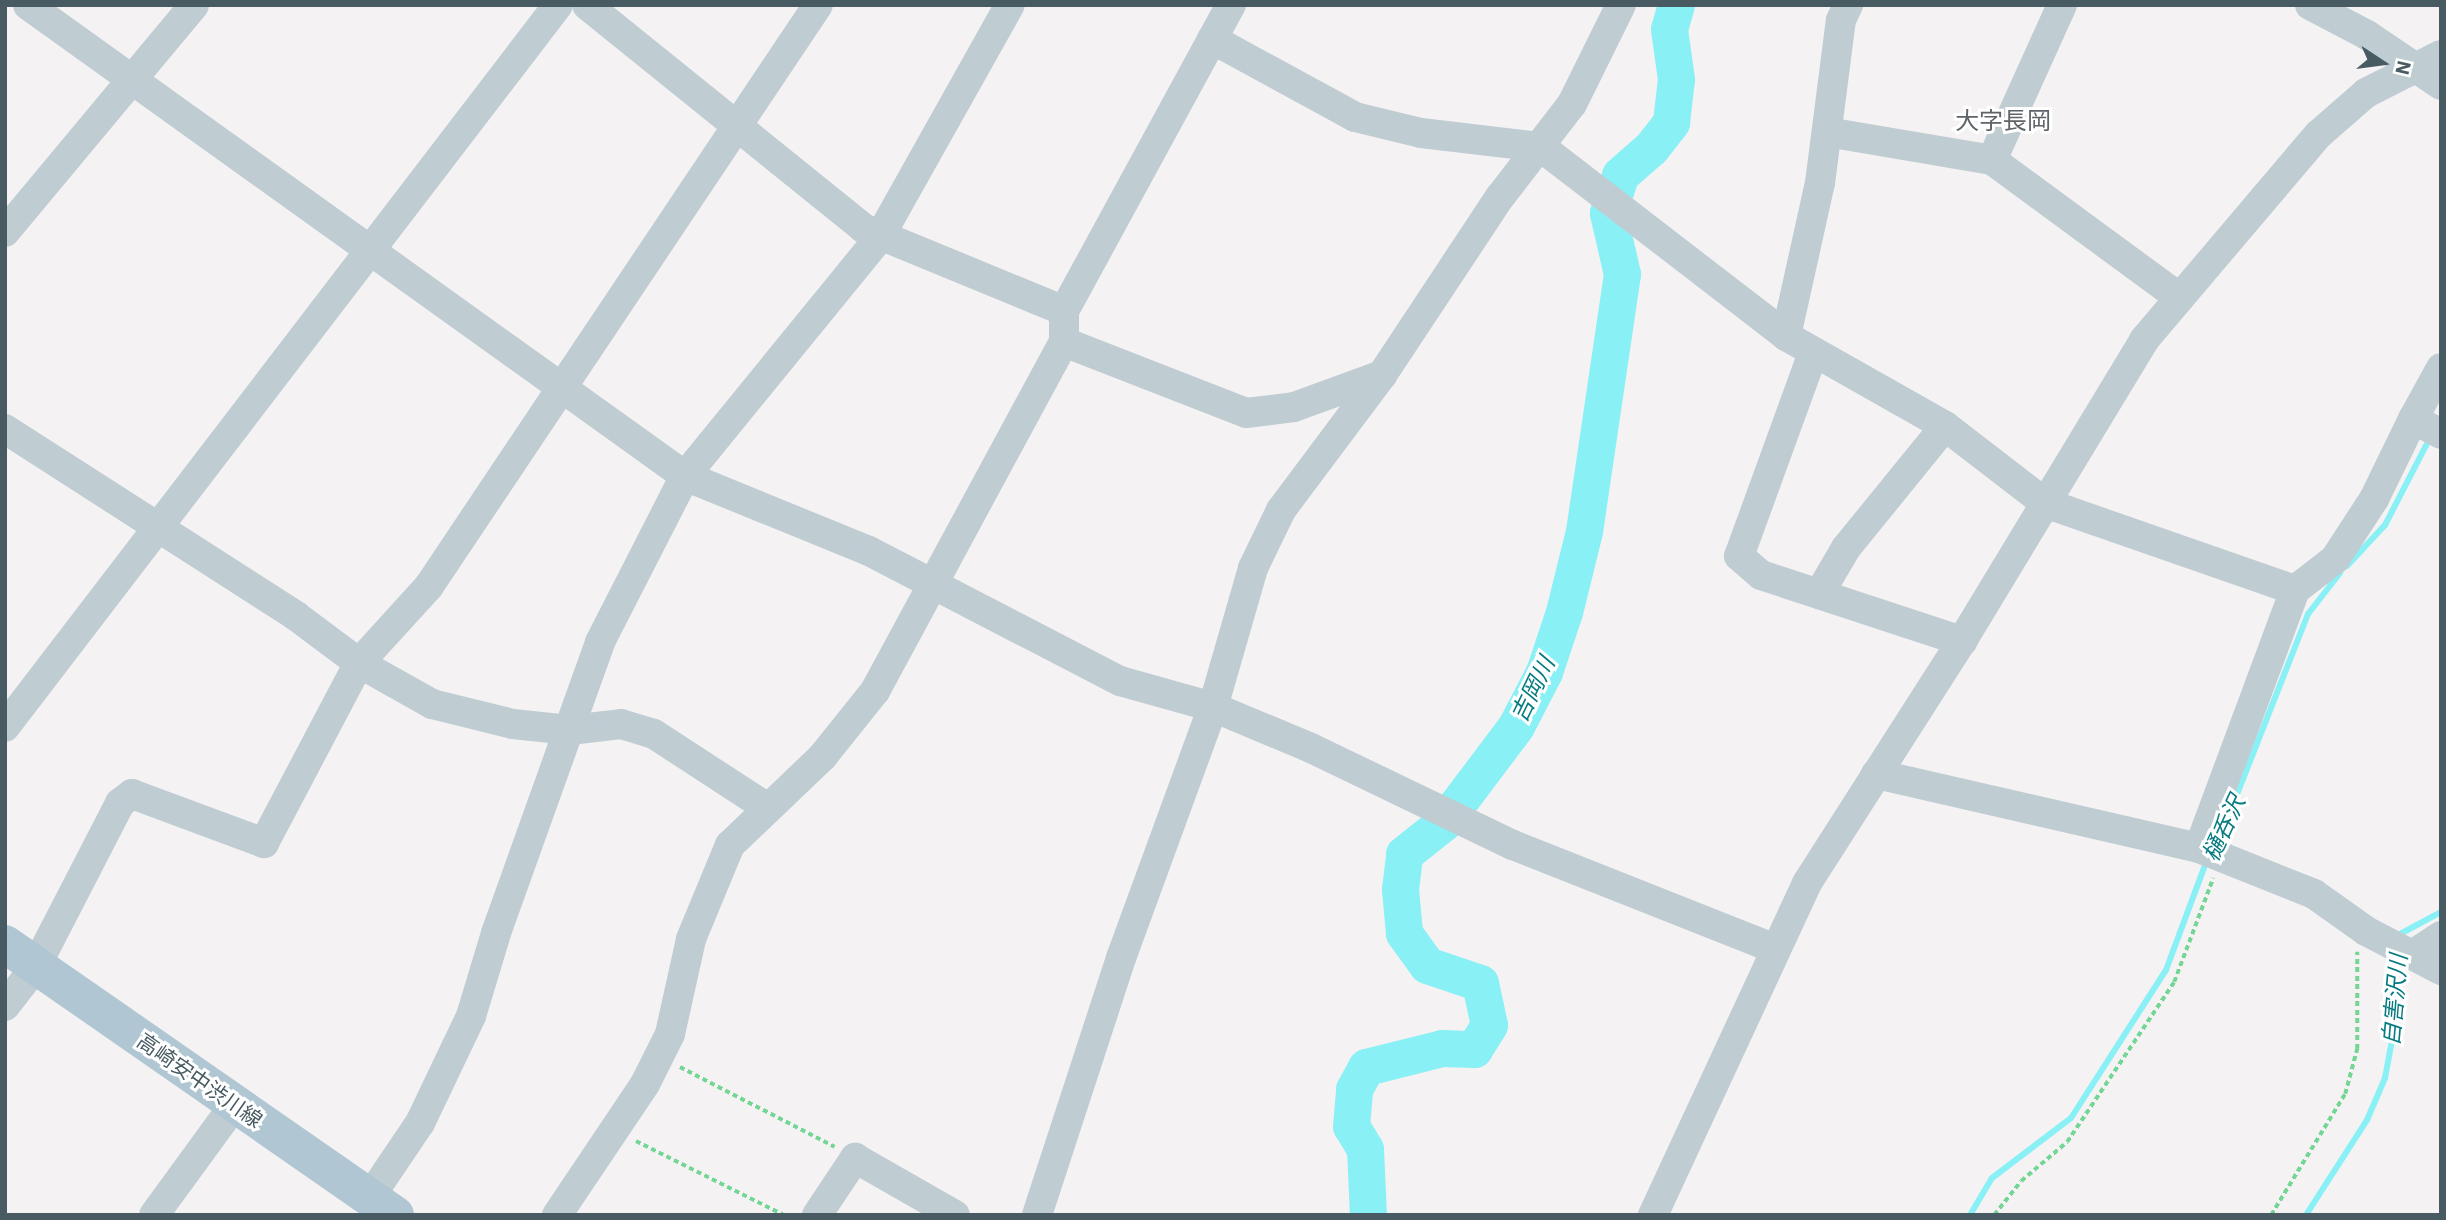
<!DOCTYPE html>
<html>
<head>
<meta charset="utf-8">
<style>
  body { margin:0 }
  #map { position:relative; width:2446px; height:1220px; overflow:hidden; background:#f5f2f3; font-family:"IBM Plex Sans","Noto Sans JP",sans-serif }
  div>[style] { position:absolute }
  [style*='--x'] { left:calc(var(--x)*1px); top:calc(var(--y)*1px); width:calc(var(--w)*1px); rotate:calc(var(--a)*1deg) }
  .stream>* { height:6px; margin:-3px; padding:0 3px; transform-origin:3px; border-radius:3px; background:#89f0f5 }
  .river>* { height:37px; margin:-18.5px; padding:0 18.5px; transform-origin:18.5px; border-radius:18.5px; background:#89f0f5 }
  .path>* { height:3.5px; margin-top:-1.75px; transform-origin:0; background:repeating-linear-gradient(90deg,#73d695 0 5px,transparent 0 8.5px) }
  .minor>* { height:30px; margin:-15px; padding:0 15px; transform-origin:15px; border-radius:15px; background:#bfcdd3 }
  .major>* { height:38px; margin:-19px; padding:0 19px; transform-origin:19px; border-radius:19px; background:#b0c7d3 }
  span { translate:-50% -50%; white-space:nowrap; text-align:center; line-height:1.15; -webkit-text-stroke:6px #fff; paint-order:stroke }
  .street-label { font-size:21px; color:#485a62 }
  .water-label { font-size:23px; color:#067c81; font-style:italic }
  .quarter-label { font-size:24px; color:#5e6468 }
  .frame { position:absolute; inset:0; border:7px solid #485a62; pointer-events:none }
  .north { position:absolute; left:2348px; top:28px; width:70px; height:70px; -webkit-text-stroke:5px #fff; paint-order:stroke; rotate:103deg; font-size:19px; font-weight:700; line-height:28px; text-align:center; color:#485a62 }
  .north::after { content:''; display:block; margin:auto; width:24px; height:32px; background:#485a62; clip-path:polygon(50% 0,100% 100%,50% 72%,0 100%) }
</style>
</head>
<body>
<div id="map">
  <div class="stream">
    <div style="--x:2347;--y:566;--w:56;--a:-47.2"></div>
    <div style="--x:2385;--y:525;--w:98;--a:-62.7"></div>
    <div style="--x:2217;--y:845;--w:248;--a:-68.5"></div>
    <div style="--x:2308;--y:614;--w:52;--a:-52"></div>
    <div style="--x:2400;--y:940;--w:7;--a:-74"></div>
    <div style="--x:2402;--y:933;--w:44;--a:-28.3"></div>
    <div style="--x:1970;--y:1215;--w:43;--a:-59.3"></div>
    <div style="--x:1992;--y:1178;--w:99;--a:-37.2"></div>
    <div style="--x:2071;--y:1118;--w:176;--a:-57.3"></div>
    <div style="--x:2166;--y:970;--w:117;--a:-69.6"></div>
    <div style="--x:2306;--y:1215;--w:113;--a:-57.3"></div>
    <div style="--x:2367;--y:1120;--w:46;--a:-66.8"></div>
    <div style="--x:2385;--y:1078;--w:44;--a:-79.5"></div>
    <div style="--x:2393;--y:1035;--w:78;--a:-89.3"></div>
  </div>
  <div class="river">
    <div style="--x:1368;--y:1215;--w:66;--a:-92.6"></div>
    <div style="--x:1365;--y:1149;--w:27;--a:-121"></div>
    <div style="--x:1351;--y:1126;--w:37;--a:-85"></div>
    <div style="--x:1354;--y:1089;--w:25;--a:-61"></div>
    <div style="--x:1366;--y:1067;--w:78;--a:-14"></div>
    <div style="--x:1442;--y:1048;--w:32;--a:2"></div>
    <div style="--x:1474;--y:1049;--w:28;--a:-58"></div>
    <div style="--x:1489;--y:1025;--w:43;--a:-102.1"></div>
    <div style="--x:1480;--y:983;--w:56;--a:-161.2"></div>
    <div style="--x:1427;--y:965;--w:39;--a:-126"></div>
    <div style="--x:1404;--y:933;--w:44;--a:-95.2"></div>
    <div style="--x:1400;--y:889;--w:35;--a:-83"></div>
    <div style="--x:1404;--y:854;--w:50;--a:-38.5"></div>
    <div style="--x:1443;--y:823;--w:121;--a:-53"></div>
    <div style="--x:1516;--y:726;--w:61;--a:-62.6"></div>
    <div style="--x:1544;--y:672;--w:63;--a:-71.6"></div>
    <div style="--x:1564;--y:612;--w:83;--a:-76.1"></div>
    <div style="--x:1584;--y:531;--w:260;--a:-81.6"></div>
    <div style="--x:1622;--y:274;--w:63;--a:-102.9"></div>
    <div style="--x:1608;--y:213;--w:40;--a:-72"></div>
    <div style="--x:1620;--y:175;--w:41;--a:-41.1"></div>
    <div style="--x:1651;--y:148;--w:33;--a:-52"></div>
    <div style="--x:1671;--y:122;--w:43;--a:-83.4"></div>
    <div style="--x:1676;--y:79;--w:50;--a:-98"></div>
    <div style="--x:1669;--y:29;--w:25;--a:-74"></div>
  </div>
  <div class="path">
    <div style="--x:680;--y:1067;--w:174;--a:27.3"></div>
    <div style="--x:636;--y:1141;--w:165;--a:26.6"></div>
    <div style="--x:1994;--y:1215;--w:43;--a:-51.5"></div>
    <div style="--x:2021;--y:1181;--w:60;--a:-40.3"></div>
    <div style="--x:2067;--y:1142;--w:192;--a:-56.2"></div>
    <div style="--x:2174;--y:982;--w:111;--a:-69.4"></div>
    <div style="--x:2271;--y:1215;--w:142;--a:-58.6"></div>
    <div style="--x:2345;--y:1094;--w:47;--a:-75.1"></div>
    <div style="--x:2357;--y:1049;--w:97;--a:-90"></div>
  </div>
  <div class="minor">
    <div style="--x:28;--y:5;--w:808;--a:35.64"></div>
    <div style="--x:685;--y:476;--w:199;--a:22.2"></div>
    <div style="--x:869;--y:551;--w:283;--a:27.4"></div>
    <div style="--x:1120;--y:681;--w:97;--a:15.6"></div>
    <div style="--x:1213;--y:707;--w:106;--a:22.7"></div>
    <div style="--x:1311;--y:748;--w:224;--a:25.7"></div>
    <div style="--x:1513;--y:845;--w:280;--a:21.6"></div>
    <div style="--x:587;--y:5;--w:355;--a:38.9"></div>
    <div style="--x:863;--y:228;--w:217;--a:22.4"></div>
    <div style="--x:2310;--y:5;--w:64;--a:27.8"></div>
    <div style="--x:2367;--y:35;--w:89;--a:34"></div>
    <div style="--x:1212;--y:39;--w:163;--a:28.6"></div>
    <div style="--x:1355;--y:117;--w:68;--a:13.6"></div>
    <div style="--x:1421;--y:133;--w:121;--a:6.7"></div>
    <div style="--x:1541;--y:147;--w:309;--a:37.6"></div>
    <div style="--x:1786;--y:336;--w:183;--a:29.5"></div>
    <div style="--x:1945;--y:426;--w:126;--a:37.6"></div>
    <div style="--x:2045;--y:503;--w:265;--a:19.2"></div>
    <div style="--x:2295;--y:590;--w:51;--a:-37.8"></div>
    <div style="--x:2335;--y:559;--w:72;--a:-57"></div>
    <div style="--x:2374;--y:499;--w:89;--a:-64"></div>
    <div style="--x:2413;--y:419;--w:32;--a:28"></div>
    <div style="--x:1827;--y:132;--w:167;--a:9.6"></div>
    <div style="--x:1992;--y:160;--w:233;--a:36.3"></div>
    <div style="--x:1992;--y:160;--w:170;--a:-65.7"></div>
    <div style="--x:5;--y:232;--w:295;--a:-50.2"></div>
    <div style="--x:1786;--y:336;--w:157;--a:-77.5"></div>
    <div style="--x:1820;--y:183;--w:164;--a:-82.7"></div>
    <div style="--x:1841;--y:20;--w:17;--a:-65"></div>
    <div style="--x:1064;--y:342;--w:195;--a:21.3"></div>
    <div style="--x:1246;--y:413;--w:48;--a:-7.1"></div>
    <div style="--x:1294;--y:407;--w:94;--a:-20"></div>
    <div style="--x:1813;--y:353;--w:216;--a:110"></div>
    <div style="--x:1739;--y:556;--w:29;--a:41"></div>
    <div style="--x:1761;--y:575;--w:212;--a:18.2"></div>
    <div style="--x:2413;--y:419;--w:58;--a:-61.2"></div>
    <div style="--x:5;--y:429;--w:346;--a:32.7"></div>
    <div style="--x:296;--y:616;--w:79;--a:36.7"></div>
    <div style="--x:359;--y:663;--w:84;--a:29.3"></div>
    <div style="--x:432;--y:704;--w:83;--a:13.9"></div>
    <div style="--x:513;--y:724;--w:57;--a:6"></div>
    <div style="--x:570;--y:730;--w:51;--a:-6.7"></div>
    <div style="--x:621;--y:724;--w:34;--a:17"></div>
    <div style="--x:654;--y:734;--w:134;--a:33.1"></div>
    <div style="--x:1819;--y:594;--w:53;--a:-59.6"></div>
    <div style="--x:1846;--y:548;--w:157;--a:-50.9"></div>
    <div style="--x:5;--y:727;--w:909;--a:-52.55"></div>
    <div style="--x:1876;--y:774;--w:331;--a:12.9"></div>
    <div style="--x:2199;--y:848;--w:124;--a:21.8"></div>
    <div style="--x:2314;--y:894;--w:64;--a:35.4"></div>
    <div style="--x:2366;--y:931;--w:85;--a:27.5"></div>
    <div style="--x:2199;--y:848;--w:275;--a:-69.6"></div>
    <div style="--x:2412;--y:955;--w:35;--a:-33"></div>
    <div style="--x:5;--y:1006;--w:51;--a:-52.2"></div>
    <div style="--x:36;--y:966;--w:183;--a:-62.7"></div>
    <div style="--x:120;--y:803;--w:15;--a:-37"></div>
    <div style="--x:132;--y:794;--w:141;--a:20.4"></div>
    <div style="--x:264;--y:843;--w:204;--a:-62.2"></div>
    <div style="--x:359;--y:663;--w:104;--a:-47.7"></div>
    <div style="--x:429;--y:586;--w:699;--a:-56.2"></div>
    <div style="--x:370;--y:1197;--w:89;--a:-56"></div>
    <div style="--x:420;--y:1123;--w:119;--a:-64.5"></div>
    <div style="--x:471;--y:1016;--w:87;--a:-73.2"></div>
    <div style="--x:496;--y:933;--w:309;--a:-70.3"></div>
    <div style="--x:600;--y:642;--w:186;--a:-62.9"></div>
    <div style="--x:685;--y:476;--w:307;--a:-50.8"></div>
    <div style="--x:879;--y:238;--w:267;--a:-60.7"></div>
    <div style="--x:154;--y:1215;--w:137;--a:-53.9"></div>
    <div style="--x:557;--y:1215;--w:158;--a:-56.1"></div>
    <div style="--x:645;--y:1084;--w:56;--a:-63.4"></div>
    <div style="--x:670;--y:1034;--w:97;--a:-77.5"></div>
    <div style="--x:691;--y:939;--w:102;--a:-67.5"></div>
    <div style="--x:730;--y:845;--w:129;--a:-43.7"></div>
    <div style="--x:823;--y:756;--w:83;--a:-51.3"></div>
    <div style="--x:875;--y:691;--w:397;--a:-61.6"></div>
    <div style="--x:1064;--y:342;--w:31;--a:-90"></div>
    <div style="--x:1064;--y:311;--w:349;--a:-61.4"></div>
    <div style="--x:817;--y:1215;--w:69;--a:-56.3"></div>
    <div style="--x:855;--y:1158;--w:115;--a:29.7"></div>
    <div style="--x:1037;--y:1215;--w:270;--a:-71.9"></div>
    <div style="--x:1121;--y:958;--w:267;--a:-69.9"></div>
    <div style="--x:1213;--y:707;--w:145;--a:-73.9"></div>
    <div style="--x:1253;--y:568;--w:64;--a:-64.2"></div>
    <div style="--x:1281;--y:510;--w:169;--a:-53.2"></div>
    <div style="--x:1382;--y:375;--w:214;--a:-56.5"></div>
    <div style="--x:1500;--y:197;--w:118;--a:-52.3"></div>
    <div style="--x:1572;--y:104;--w:110;--a:-63.7"></div>
    <div style="--x:1653;--y:1215;--w:366;--a:-65.1"></div>
    <div style="--x:1807;--y:883;--w:287;--a:-57.4"></div>
    <div style="--x:1962;--y:641;--w:352;--a:-58.8"></div>
    <div style="--x:2144;--y:340;--w:270;--a:-49.7"></div>
    <div style="--x:2319;--y:134;--w:62;--a:-41.1"></div>
    <div style="--x:2366;--y:93;--w:84;--a:-26.9"></div>
  </div>
  <div class="major">
    <div style="--x:5;--y:944;--w:475;--a:34.8"></div>
  </div>
  <div class="street-label">
    <span style="left:200px;top:1080px;rotate:35deg">高崎安中渋川線</span>
  </div>
  <div class="water-label">
    <span style="left:1532px;top:689px;rotate:-64deg">吉岡川</span>
    <span style="left:2223px;top:828px;rotate:-65deg">樋呑沢</span>
    <span style="left:2394px;top:1000px;rotate:-85deg">自害沢川</span>
  </div>
  <div class="quarter-label">
    <span style="left:2003px;top:121px">大字長岡</span>
  </div>
  <div class="frame"></div>
  <div class="north">N</div>
</div>
</body>
</html>
